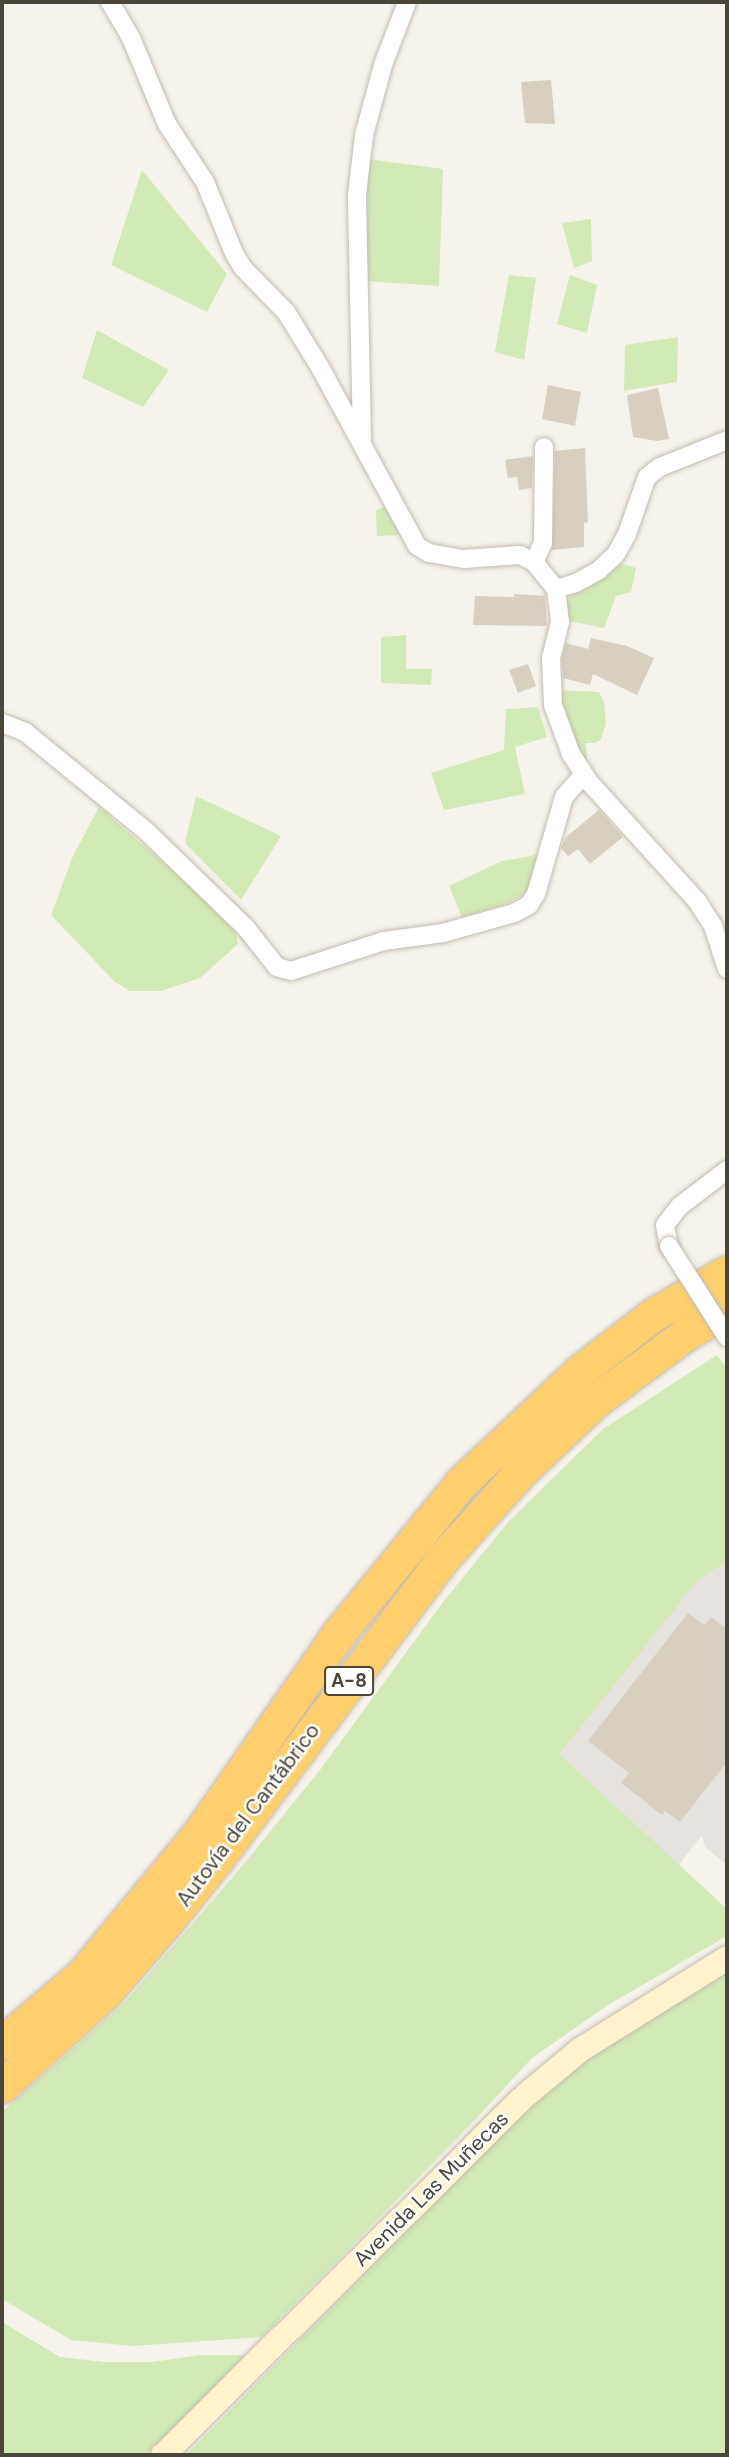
<!DOCTYPE html>
<html>
<head>
<meta charset="utf-8">
<style>
  body { margin:0 }
  #map { position:relative; width:729px; height:2457px; overflow:hidden; background:#f6f3ec; font-family:"DM Sans",sans-serif }
  div>[style] { position:absolute }
  [style*='--x'] { left:calc(var(--x)*1px); top:calc(var(--y)*1px); width:calc(var(--w)*1px); rotate:calc(var(--a)*1deg) }
  .industrial>* { inset:0; background:#e6e2dd }
  .green>* { inset:0; background:#d2eab5 }
  .building>* { inset:0; background:#d8cfc1 }
  .roads { filter:drop-shadow(0 0 2px #c2bbae) drop-shadow(0 0 2px #c2bbae) }
  .street>* { height:18px; margin:-9px; padding:0 9px; transform-origin:9px; border-radius:9px; background:#fff }
  .secondary>* { height:24px; margin:-12px; padding:0 12px; transform-origin:12px; border-radius:12px; background:#fff3cd }
  .highway>* { height:33px; margin:-16.5px; padding:0 16.5px; transform-origin:16.5px; border-radius:16.5px; background:#ffcf6e }
  .bridges { filter:drop-shadow(0 0 2px #c2bbae) drop-shadow(0 0 2px #c2bbae) }
  .street-bridge>* { height:18px; margin:-9px; padding:0 9px; transform-origin:9px; border-radius:9px; background:#fff }
  span { translate:-50% -50%; white-space:nowrap; text-align:center; line-height:1.15; -webkit-text-stroke:5px #fff; paint-order:stroke }
  .shield-label span { padding:2px 5px; background:#fff; border:2px solid; border-radius:5px; -webkit-text-stroke-width:0 }
  .shield-label { font-size:19px; color:#4b4439; font-weight:700 }
  .street-label { font-size:21px; color:#4b4439 }
  .frame { position:absolute; inset:0; border:4px solid #4b4439; pointer-events:none }
</style>
</head>
<body>
<div id="map">
  <div class="industrial">
    <div style="clip-path:polygon(727px 1561px,727px 1865px,705px 1847px,702px 1835px,678px 1866px,559px 1754px,693px 1583px)"></div>
  </div>
  <div class="green">
    <div style="clip-path:polygon(368px 159px,443px 169px,439px 286px,366px 281px)"></div>
    <div style="clip-path:polygon(142px 170px,227px 274px,207px 312px,111px 265px)"></div>
    <div style="clip-path:polygon(591px 219px,592px 261px,574px 268px,562px 223px)"></div>
    <div style="clip-path:polygon(509px 275px,536px 278px,524px 360px,495px 352px)"></div>
    <div style="clip-path:polygon(570px 275px,597px 285px,587px 333px,557px 324px)"></div>
    <div style="clip-path:polygon(97px 330px,169px 370px,143px 407px,82px 378px)"></div>
    <div style="clip-path:polygon(678px 337px,677px 382px,624px 391px,625px 345px)"></div>
    <div style="clip-path:polygon(385px 507px,400px 535px,377px 536px,376px 510px)"></div>
    <div style="clip-path:polygon(622px 564px,636px 568px,631px 592px,616px 596px,604px 628px,569px 621px,565px 607px,570px 597px)"></div>
    <div style="clip-path:polygon(406px 635px,406px 669px,432px 669px,431px 685px,381px 683px,381px 637px)"></div>
    <div style="clip-path:polygon(557px 690px,599px 692px,604px 702px,606px 724px,601px 739px,595px 743px,586px 743px,587px 764px,576px 754px)"></div>
    <div style="clip-path:polygon(538px 707px,547px 737px,515px 747px,525px 794px,444px 810px,431px 773px,504px 750px,506px 709px)"></div>
    <div style="clip-path:polygon(196px 796px,281px 836px,241px 900px,185px 843px)"></div>
    <div style="clip-path:polygon(99px 807px,234px 924px,238px 944px,200px 978px,161px 991px,130px 991px,115px 982px,51px 915px,73px 856px)"></div>
    <div style="clip-path:polygon(542px 854px,532px 884px,525px 894px,506px 904px,462px 917px,449px 886px,502px 861px)"></div>
    <div style="clip-path:polygon(717px 1355px,727px 1369px,727px 1561px,697px 1581px,559px 1754px,727px 1909px,727px 1936px,608px 2005px,532px 2058px,475px 2120px,262px 2337px,133px 2346px,71px 2340px,2px 2299px,2px 2112px,124px 2003px,238px 1871px,320px 1770px,443px 1602px,508px 1522px,603px 1429px)"></div>
    <div style="clip-path:polygon(727px 1971px,727px 2455px,186px 2455px,562px 2074px)"></div>
    <div style="clip-path:polygon(2px 2322px,60px 2357px,104px 2362px,152px 2362px,201px 2355px,246px 2355px,148px 2455px,2px 2455px)"></div>
  </div>
  <div class="building">
    <div style="clip-path:polygon(551px 80px,555px 124px,525px 123px,521px 82px)"></div>
    <div style="clip-path:polygon(548px 385px,581px 392px,575px 426px,542px 419px)"></div>
    <div style="clip-path:polygon(658px 388px,669px 439px,657px 441px,633px 437px,627px 395px)"></div>
    <div style="clip-path:polygon(585px 448px,588px 522px,584px 523px,584px 547px,552px 550px,555px 451px)"></div>
    <div style="clip-path:polygon(533px 456px,532px 488px,519px 490px,517px 477px,508px 478px,505px 460px)"></div>
    <div style="clip-path:polygon(514px 594px,545px 596px,547px 626px,473px 625px,475px 596px,514px 597px)"></div>
    <div style="clip-path:polygon(591px 638px,627px 646px,654px 658px,637px 695px,593px 674px,590px 685px,563px 678px,562px 658px,566px 643px,588px 649px)"></div>
    <div style="clip-path:polygon(528px 664px,536px 686px,518px 693px,509px 670px)"></div>
    <div style="clip-path:polygon(599px 810px,623px 837px,590px 864px,578px 849px,568px 856px,561px 848px,566px 837px)"></div>
    <div style="clip-path:polygon(688px 1613px,704px 1625px,711px 1617px,727px 1629px,727px 1762px,680px 1822px,665px 1811px,662px 1815px,621px 1783px,629px 1773px,588px 1741px)"></div>
  </div>
  <div class="roads">
    <div class="street">
      <div style="--x:110;--y:2;--w:42;--a:59.7"></div>
      <div style="--x:131;--y:38;--w:93;--a:67.3"></div>
      <div style="--x:167;--y:124;--w:69;--a:56.8"></div>
      <div style="--x:205;--y:182;--w:77;--a:67.8"></div>
      <div style="--x:234;--y:253;--w:17;--a:59"></div>
      <div style="--x:243;--y:268;--w:62;--a:45.7"></div>
      <div style="--x:286;--y:312;--w:67;--a:58.4"></div>
      <div style="--x:321;--y:369;--w:201;--a:61.5"></div>
      <div style="--x:417;--y:546;--w:14;--a:30"></div>
      <div style="--x:429;--y:553;--w:36;--a:10"></div>
      <div style="--x:464;--y:559;--w:56;--a:-4.1"></div>
      <div style="--x:520;--y:555;--w:16;--a:27"></div>
      <div style="--x:534;--y:562;--w:35;--a:51"></div>
      <div style="--x:556;--y:589;--w:33;--a:83"></div>
      <div style="--x:560;--y:622;--w:36;--a:104"></div>
      <div style="--x:551;--y:657;--w:48;--a:87.6"></div>
      <div style="--x:553;--y:705;--w:52;--a:69.8"></div>
      <div style="--x:571;--y:754;--w:35;--a:57"></div>
      <div style="--x:590;--y:783;--w:159;--a:47.8"></div>
      <div style="--x:697;--y:901;--w:30;--a:57"></div>
      <div style="--x:713;--y:926;--w:45;--a:72"></div>
      <div style="--x:362;--y:439;--w:244;--a:-91.2"></div>
      <div style="--x:357;--y:195;--w:60;--a:-83.3"></div>
      <div style="--x:364;--y:135;--w:73;--a:-74.8"></div>
      <div style="--x:383;--y:65;--w:67;--a:-69.1"></div>
      <div style="--x:534;--y:562;--w:21;--a:-65"></div>
      <div style="--x:543;--y:543;--w:96;--a:-89.4"></div>
      <div style="--x:556;--y:589;--w:21;--a:-17"></div>
      <div style="--x:576;--y:583;--w:26;--a:-29"></div>
      <div style="--x:599;--y:570;--w:23;--a:-43"></div>
      <div style="--x:616;--y:554;--w:23;--a:-61"></div>
      <div style="--x:627;--y:534;--w:60;--a:-70.7"></div>
      <div style="--x:647;--y:477;--w:16;--a:-38"></div>
      <div style="--x:660;--y:467;--w:72;--a:-21.9"></div>
      <div style="--x:2;--y:723;--w:25;--a:21"></div>
      <div style="--x:25;--y:732;--w:158;--a:39.3"></div>
      <div style="--x:147;--y:832;--w:138;--a:44.1"></div>
      <div style="--x:246;--y:928;--w:50;--a:51.5"></div>
      <div style="--x:277;--y:967;--w:15;--a:16"></div>
      <div style="--x:291;--y:971;--w:98;--a:-17.9"></div>
      <div style="--x:384;--y:941;--w:60;--a:-7.7"></div>
      <div style="--x:443;--y:933;--w:74;--a:-15.7"></div>
      <div style="--x:514;--y:913;--w:17;--a:-28"></div>
      <div style="--x:529;--y:905;--w:13;--a:-58"></div>
      <div style="--x:536;--y:894;--w:101;--a:-73.9"></div>
      <div style="--x:564;--y:797;--w:30;--a:-49"></div>
      <div style="--x:669;--y:1246;--w:21;--a:-101"></div>
      <div style="--x:665;--y:1225;--w:24;--a:-52"></div>
      <div style="--x:680;--y:1206;--w:59;--a:-37.5"></div>
    </div>
    <div class="secondary">
      <div style="--x:163;--y:2455;--w:511;--a:-44.76"></div>
      <div style="--x:526;--y:2095;--w:70;--a:-39.8"></div>
      <div style="--x:580;--y:2050;--w:173;--a:-32"></div>
    </div>
    <div class="highway">
      <div style="--x:2;--y:2043;--w:105;--a:-40.4"></div>
      <div style="--x:82;--y:1975;--w:182;--a:-50.4"></div>
      <div style="--x:198;--y:1835;--w:245;--a:-55.1"></div>
      <div style="--x:338;--y:1634;--w:198;--a:-50.8"></div>
      <div style="--x:463;--y:1481;--w:161;--a:-43.2"></div>
      <div style="--x:580;--y:1371;--w:93;--a:-37.6"></div>
      <div style="--x:654;--y:1314;--w:84;--a:-29.9"></div>
      <div style="--x:2;--y:2086;--w:139;--a:-42.1"></div>
      <div style="--x:105;--y:1993;--w:96;--a:-49.2"></div>
      <div style="--x:168;--y:1920;--w:83;--a:-51.3"></div>
      <div style="--x:220;--y:1855;--w:370;--a:-53.1"></div>
      <div style="--x:442;--y:1559;--w:117;--a:-48.1"></div>
      <div style="--x:520;--y:1472;--w:103;--a:-43.4"></div>
      <div style="--x:595;--y:1401;--w:114;--a:-36.5"></div>
      <div style="--x:687;--y:1333;--w:47;--a:-31"></div>
    </div>
  </div>
  <div class="bridges">
    <div class="street-bridge">
      <div style="--x:669;--y:1246;--w:108;--a:57.5"></div>
    </div>
  </div>
  <div class="shield-label">
    <span style="left:349px;top:1681px">A-8</span>
  </div>
  <div class="street-label">
    <span style="left:248px;top:1815px;rotate:-53deg">Autovía del Cantábrico</span>
    <span style="left:431px;top:2189px;rotate:-45deg">Avenida Las Muñecas</span>
  </div>
  <div class="frame"></div>
</div>
</body>
</html>
